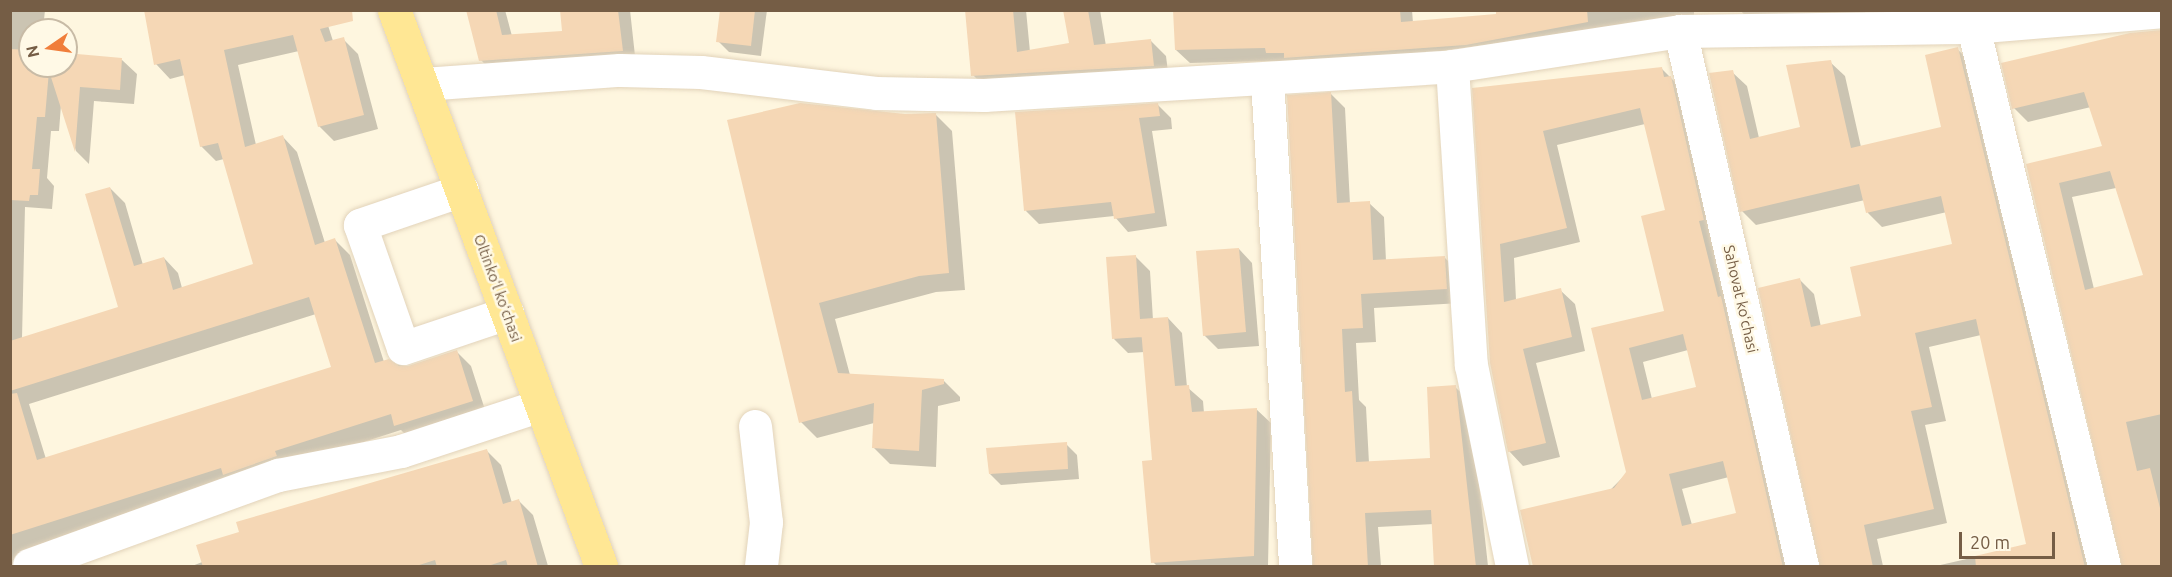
<!DOCTYPE html>
<html>
<head>
<meta charset="utf-8">
<style>
  body { margin:0 }
  #map { position:relative; width:2172px; height:577px; overflow:hidden; background:#fef6df; font-family:Ubuntu,sans-serif }
  div>[style] { position:absolute }
  [style*='--x'] { left:calc(var(--x)*1px); top:calc(var(--y)*1px); width:calc(var(--w)*1px); rotate:calc(var(--a)*1deg) }
  .shadow>* { inset:0; background:#0003 }
  .building>* { inset:0; background:#f5d7b5 }
  .roads { filter:drop-shadow(0 0 2px #e2d3ba) drop-shadow(0 0 2px #e2d3ba) }
  .minor>* { height:33px; margin:-16.5px; padding:0 16.5px; transform-origin:16.5px; border-radius:16.5px; background:#fff }
  .major>* { height:33px; margin:-16.5px; padding:0 16.5px; transform-origin:16.5px; border-radius:16.5px; background:#ffe794 }
  span { translate:-50% -50%; white-space:nowrap; text-align:center; line-height:1.15; -webkit-text-stroke:5px #fff9e6; paint-order:stroke }
  .street-label { font-size:15px; color:#755d45 }
  .frame { position:absolute; inset:0; border:12px solid #755d45; pointer-events:none }
  .north { position:absolute; left:18px; top:18px; width:60px; height:60px; box-sizing:border-box; background:#fff9e6; border:2px solid #c8bba6; border-radius:50%; rotate:257deg; font-size:16px; font-weight:700; line-height:24px; text-align:center; color:#755d45 }
  .north::after { content:''; display:block; margin:auto; width:21px; height:27px; background:#f07e3b; clip-path:polygon(50% 0,100% 100%,50% 72%,0 100%) }
  .scale { position:absolute; left:1959px; top:532px; width:96px; height:27px; box-sizing:border-box; border:3px solid #755d45; border-top:0; padding-left:8px; font-size:18px; line-height:21px; white-space:nowrap; color:#755d45; -webkit-text-stroke:4px #fff9e6; paint-order:stroke }
</style>
</head>
<body>
<div id="map">
  <div class="shadow">
    <div style="clip-path:polygon(evenodd,10px 10px,45px 10px,43px 30px,30px 30px,30px 66px,66px 66px,66px 55px,122px 60px,137px 74px,134px 104px,94px 101px,89px 164px,76px 151px,61px 105px,59px 131px,51px 131px,47px 178px,54px 186px,52px 209px,25px 207px,22px 339px,120px 308px,110px 188px,125px 203px,143px 265px,164px 258px,178px 273px,182px 288px,255px 265px,224px 159px,216px 161px,201px 146px,185px 75px,170px 79px,156px 64px,323px 10px,333px 41px,343px 39px,358px 54px,378px 129px,334px 141px,319px 126px,299px 51px,238px 65px,256px 145px,283px 137px,297px 152px,325px 243px,335px 240px,350px 255px,384px 362px,409px 367px,456px 351px,471px 366px,487px 416px,411px 440px,401px 430px,289px 466px,32px 566px,10px 566px,10px 10px,316px 314px,333px 368px,46px 459px,29px 404px,316px 314px)"></div>
    <div style="clip-path:polygon(468px 10px,505px 10px,512px 36px,563px 32px,561px 10px,630px 10px,636px 65px,495px 75px,481px 60px)"></div>
    <div style="clip-path:polygon(722px 10px,767px 10px,761px 56px,729px 52px,718px 41px)"></div>
    <div style="clip-path:polygon(967px 10px,1026px 10px,1030px 52px,1071px 44px,1065px 10px,1100px 10px,1106px 46px,1151px 41px,1166px 56px,1169px 80px,988px 90px,973px 75px)"></div>
    <div style="clip-path:polygon(1175px 10px,1412px 10px,1413px 23px,1497px 16px,1497px 10px,1694px 10px,1694px 17px,1299px 70px,1275px 61px,1190px 63px,1176px 50px)"></div>
    <div style="clip-path:polygon(1740px 10px,1865px 10px,1865px 13px,1750px 21px)"></div>
    <div style="clip-path:polygon(evenodd,2161px 31px,2162px 566px,2027px 165px,2103px 147px,2091px 107px,2028px 122px,2014px 108px,2161px 31px,2116px 188px,2145px 276px,2094px 289px,2072px 197px,2116px 188px)"></div>
    <div style="clip-path:polygon(1957px 49px,1972px 63px,2095px 566px,1936px 566px,2028px 545px,1981px 335px,1929px 347px,1946px 421px,1925px 425px,1947px 523px,1877px 539px,1883px 566px,1820px 566px,1800px 280px,1814px 294px,1821px 327px,1863px 317px,1954px 245px,1947px 212px,1882px 227px,1868px 213px,1865px 200px,1756px 225px,1742px 211px,1732px 72px,1747px 86px,1759px 138px,1802px 128px,1830px 62px,1845px 76px,1861px 147px,1943px 128px)"></div>
    <div style="clip-path:polygon(evenodd,1661px 68px,1685px 92px,1793px 566px,1535px 566px,1628px 472px,1593px 330px,1666px 312px,1666px 211px,1645px 124px,1557px 145px,1580px 242px,1514px 258px,1516px 300px,1560px 290px,1575px 304px,1585px 351px,1536px 363px,1560px 457px,1523px 466px,1509px 451px,1474px 89px,1661px 68px,1688px 350px,1697px 388px,1652px 399px,1643px 362px,1688px 350px,1661px 68px,1729px 477px,1737px 514px,1692px 525px,1682px 489px,1729px 477px)"></div>
    <div style="clip-path:polygon(1331px 94px,1345px 108px,1350px 204px,1369px 203px,1384px 217px,1386px 261px,1445px 258px,1459px 272px,1461px 303px,1374px 308px,1376px 342px,1356px 343px,1359px 400px,1366px 407px,1369px 463px,1432px 459px,1455px 387px,1470px 401px,1488px 566px,1436px 566px,1434px 524px,1378px 527px,1381px 566px,1313px 566px)"></div>
    <div style="clip-path:polygon(1158px 105px,1171px 118px,1172px 129px,1152px 131px,1167px 226px,1128px 232px,1114px 216px,1039px 224px,1026px 211px,1016px 113px)"></div>
    <div style="clip-path:polygon(935px 114px,952px 131px,965px 290px,936px 292px,835px 319px,850px 375px,943px 380px,960px 397px,960px 401px,938px 406px,936px 467px,890px 464px,873px 447px,874px 423px,817px 438px,801px 422px,728px 121px)"></div>
    <div style="clip-path:polygon(1239px 249px,1252px 263px,1259px 346px,1218px 349px,1204px 335px)"></div>
    <div style="clip-path:polygon(1135px 256px,1150px 271px,1153px 320px,1168px 318px,1182px 333px,1187px 387px,1203px 401px,1204px 413px,1256px 409px,1271px 423px,1268px 566px,1157px 566px,1153px 562px,1154px 461px,1145px 352px,1128px 353px,1114px 339px)"></div>
    <div style="clip-path:polygon(1066px 444px,1077px 455px,1079px 479px,1001px 485px,990px 474px)"></div>
    <div style="clip-path:polygon(487px 451px,501px 465px,512px 503px,519px 501px,533px 515px,548px 566px,192px 566px)"></div>
  </div>
  <div class="building">
    <div style="clip-path:polygon(144px 10px,352px 10px,353px 21px,320px 29px,325px 42px,344px 37px,364px 115px,318px 127px,293px 35px,224px 50px,245px 147px,283px 135px,315px 245px,335px 238px,375px 363px,389px 359px,399px 366px,408px 366px,457px 350px,473px 401px,394px 426px,391px 414px,275px 451px,277px 456px,223px 475px,221px 468px,10px 535px,10px 394px,17px 393px,37px 460px,331px 367px,309px 297px,10px 391px,10px 341px,118px 307px,85px 194px,110px 187px,134px 266px,164px 257px,173px 290px,253px 264px,218px 143px,200px 147px,180px 59px,154px 65px)"></div>
    <div style="clip-path:polygon(466px 10px,496px 10px,502px 35px,562px 31px,560px 10px,618px 10px,623px 51px,479px 61px)"></div>
    <div style="clip-path:polygon(720px 10px,755px 10px,751px 46px,716px 42px)"></div>
    <div style="clip-path:polygon(965px 10px,1013px 10px,1017px 52px,1069px 43px,1063px 10px,1088px 10px,1094px 45px,1151px 39px,1154px 66px,971px 76px)"></div>
    <div style="clip-path:polygon(1173px 10px,1400px 10px,1401px 22px,1496px 14px,1496px 10px,1587px 10px,1588px 22px,1466px 45px,1284px 58px,1284px 53px,1266px 53px,1265px 48px,1175px 50px)"></div>
    <div style="clip-path:polygon(evenodd,2162px 30px,2162px 414px,2126px 422px,2137px 471px,2150px 468px,2162px 516px,2162px 567px,2122px 567px,2026px 164px,2102px 146px,2084px 92px,2012px 109px,2001px 63px,2130px 33px,2162px 30px,2110px 171px,2143px 275px,2085px 290px,2059px 183px,2110px 171px)"></div>
    <div style="clip-path:polygon(1958px 47px,2085px 567px,1976px 567px,1975px 556px,2026px 544px,1976px 319px,1915px 333px,1932px 407px,1911px 411px,1934px 509px,1864px 525px,1873px 567px,1820px 567px,1758px 288px,1800px 278px,1811px 327px,1861px 316px,1850px 267px,1952px 244px,1941px 196px,1866px 213px,1859px 184px,1740px 212px,1709px 73px,1733px 70px,1750px 139px,1800px 127px,1786px 65px,1831px 60px,1851px 148px,1941px 127px,1925px 55px)"></div>
    <div style="clip-path:polygon(10px 49px,30px 50px,30px 66px,66px 66px,66px 53px,122px 58px,120px 90px,80px 87px,75px 152px,49px 71px,45px 117px,37px 117px,32px 169px,40px 169px,38px 195px,30px 195px,29px 201px,10px 200px)"></div>
    <div style="clip-path:polygon(evenodd,1662px 67px,1664px 77px,1671px 76px,1704px 220px,1699px 221px,1718px 297px,1721px 296px,1783px 567px,1533px 567px,1520px 510px,1614px 488px,1626px 472px,1591px 328px,1664px 311px,1641px 216px,1665px 210px,1640px 108px,1543px 131px,1567px 228px,1500px 244px,1504px 302px,1561px 288px,1572px 337px,1523px 349px,1546px 443px,1508px 452px,1490px 363px,1472px 88px,1662px 67px,1683px 334px,1696px 387px,1642px 400px,1629px 348px,1683px 334px,1662px 67px,1723px 461px,1736px 513px,1682px 526px,1669px 474px,1723px 461px)"></div>
    <div style="clip-path:polygon(1331px 92px,1337px 203px,1370px 201px,1373px 260px,1445px 256px,1447px 289px,1361px 294px,1363px 328px,1342px 329px,1345px 392px,1352px 391px,1356px 462px,1430px 458px,1427px 387px,1456px 385px,1476px 567px,1434px 567px,1431px 510px,1365px 513px,1368px 567px,1313px 567px,1287px 95px)"></div>
    <div style="clip-path:polygon(800px 103px,905px 114px,936px 113px,949px 273px,919px 276px,819px 303px,838px 373px,944px 379px,944px 384px,922px 390px,919px 451px,872px 448px,874px 403px,799px 423px,727px 120px)"></div>
    <div style="clip-path:polygon(1158px 103px,1160px 116px,1139px 118px,1155px 213px,1114px 219px,1111px 202px,1024px 211px,1015px 112px)"></div>
    <div style="clip-path:polygon(1239px 248px,1246px 332px,1203px 336px,1196px 251px)"></div>
    <div style="clip-path:polygon(1136px 255px,1140px 319px,1168px 317px,1175px 386px,1189px 385px,1192px 412px,1257px 408px,1254px 556px,1151px 563px,1142px 461px,1152px 460px,1141px 329px,1142px 337px,1112px 339px,1106px 257px)"></div>
    <div style="clip-path:polygon(1067px 442px,1068px 469px,989px 474px,986px 448px)"></div>
    <div style="clip-path:polygon(487px 449px,503px 504px,519px 499px,538px 567px,508px 567px,506px 560px,485px 567px,437px 567px,435px 560px,413px 567px,203px 567px,196px 545px,239px 532px,236px 522px)"></div>
  </div>
  <div class="roads">
    <div class="minor">
      <div style="--x:1973;--y:27;--w:555;--a:76.34"></div>
      <div style="--x:1680;--y:31;--w:549;--a:77.15"></div>
      <div style="--x:1452;--y:66;--w:300;--a:86.4"></div>
      <div style="--x:1471;--y:365;--w:205;--a:78.5"></div>
      <div style="--x:1267;--y:78;--w:489;--a:86.7"></div>
      <div style="--x:423;--y:84;--w:197;--a:-4.1"></div>
      <div style="--x:620;--y:70;--w:81;--a:1.4"></div>
      <div style="--x:701;--y:72;--w:176;--a:6.8"></div>
      <div style="--x:876;--y:93;--w:108;--a:1.1"></div>
      <div style="--x:984;--y:95;--w:469;--a:-3.5"></div>
      <div style="--x:1452;--y:66;--w:231;--a:-8.7"></div>
      <div style="--x:1680;--y:31;--w:293;--a:-0.8"></div>
      <div style="--x:1973;--y:27;--w:190;--a:-4.8"></div>
      <div style="--x:462;--y:190;--w:108;--a:161.1"></div>
      <div style="--x:360;--y:225;--w:130;--a:70.7"></div>
      <div style="--x:403;--y:348;--w:110;--a:-18.6"></div>
      <div style="--x:755;--y:426;--w:97;--a:83.5"></div>
      <div style="--x:766;--y:522;--w:44;--a:96.5"></div>
      <div style="--x:29;--y:565;--w:265;--a:-19.9"></div>
      <div style="--x:278;--y:475;--w:125;--a:-11"></div>
      <div style="--x:401;--y:451;--w:147;--a:-18.2"></div>
    </div>
    <div class="major">
      <div style="--x:394;--y:10;--w:593;--a:69.58"></div>
    </div>
  </div>
  <div class="street-label">
    <span style="left:498px;top:288px;rotate:70deg">Oltinkoʻl koʻchasi</span>
    <span style="left:1741px;top:299px;rotate:77deg">Sahovat koʻchasi</span>
  </div>
  <div class="frame"></div>
  <div class="north">N</div>
  <div class="scale">20 m</div>
</div>
</body>
</html>
